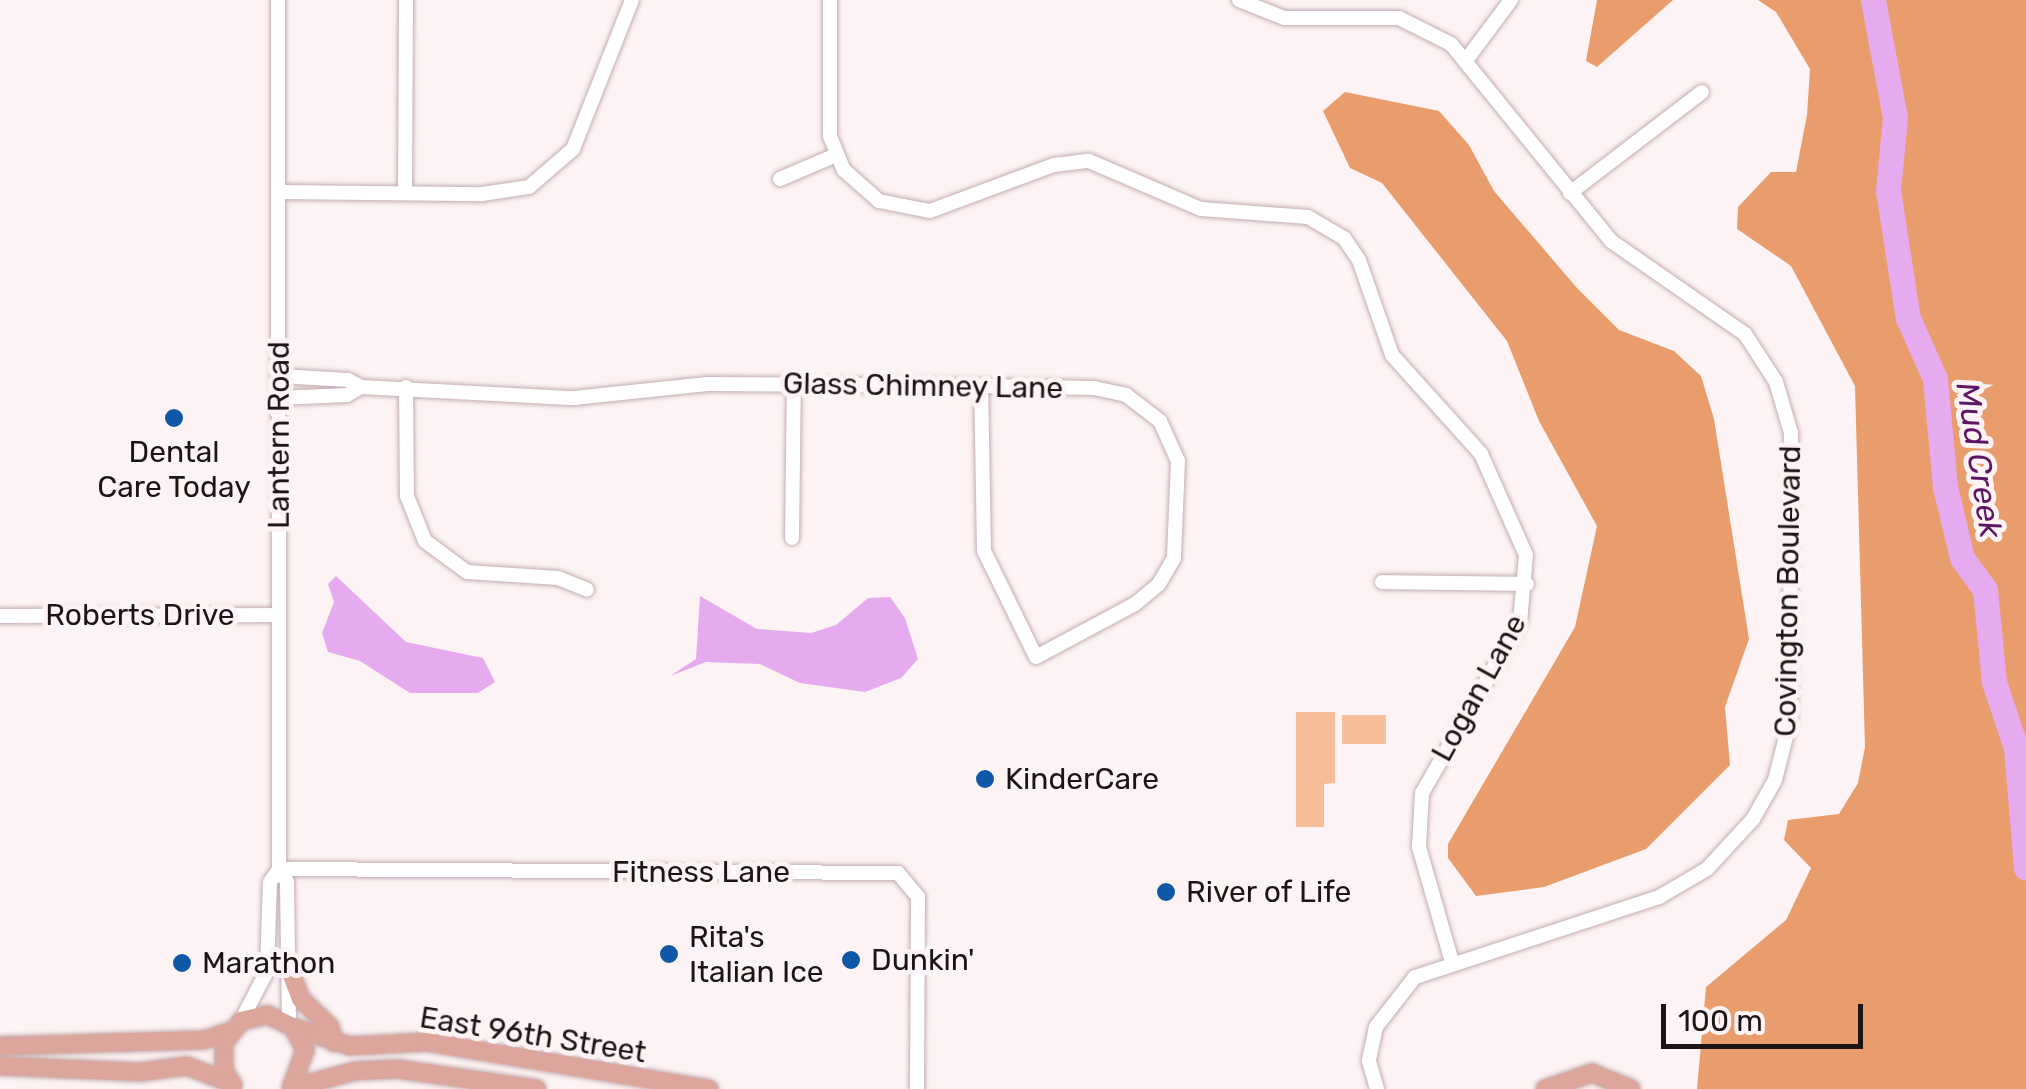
<!DOCTYPE html>
<html>
<head>
<meta charset="utf-8">
<style>
  body { margin:0 }
  #map { position:relative; width:2026px; height:1089px; overflow:hidden; background:#fdf3f4; font-family:Rubik,sans-serif }
  div>[style] { position:absolute }
  [style*='--x'] { left:calc(var(--x)*1px); top:calc(var(--y)*1px); width:calc(var(--w)*1px); rotate:calc(var(--a)*1deg) }
  .green>* { inset:0; background:#f7bc98 }
  .forest>* { inset:0; background:#e99d6d }
  .water>* { inset:0; background:#e6abee }
  .river>* { height:25px; margin:-12.5px; padding:0 12.5px; transform-origin:12.5px; border-radius:12.5px; background:#e6abee }
  .roads { filter:drop-shadow(0 0 2px #c4adb0) drop-shadow(0 0 2px #c4adb0) }
  .minor>* { height:14px; margin:-7px; padding:0 7px; transform-origin:7px; border-radius:7px; background:#fff }
  .major>* { height:18px; margin:-9px; padding:0 9px; transform-origin:9px; border-radius:9px; background:#dca69d }
  .dots>* { width:28px; height:28px; translate:-50% -50%; box-sizing:border-box; border:5px solid #fdf3f4; border-radius:50% }
  span { translate:-50% -50%; white-space:nowrap; text-align:center; line-height:1.15; -webkit-text-stroke:10px #fdf3f4; paint-order:stroke }
  .street-label { font-size:30px; color:#1c1415 }
  .poi-label { font-size:30px; color:#1c1415 }
  .left { translate:0 -50%; text-align:left }
  .water-label { font-size:32px; color:#5c1665; font-style:italic }
  .scale { position:absolute; left:1661px; top:1004px; width:202px; height:45px; box-sizing:border-box; border:5px solid #1c1415; border-top:0; padding-left:12px; font-size:30px; line-height:35px; white-space:nowrap; color:#1c1415; -webkit-text-stroke:8px #fdf3f4; paint-order:stroke }
</style>
</head>
<body>
<div id="map">
  <div class="green">
    <div style="clip-path:polygon(1296px 712px,1335px 712px,1335px 783px,1324px 784px,1324px 827px,1296px 827px)"></div>
    <div style="clip-path:polygon(1342px 715px,1386px 715px,1386px 744px,1342px 744px)"></div>
  </div>
  <div class="forest">
    <div style="clip-path:polygon(1597px 0,1673px 0,1597px 67px,1586px 61px)"></div>
    <div style="clip-path:polygon(1758px 0,2026px 0,2026px 1089px,1697px 1089px,1706px 987px,1786px 920px,1811px 868px,1784px 840px,1788px 820px,1839px 814px,1858px 783px,1865px 747px,1855px 386px,1791px 266px,1737px 229px,1738px 207px,1771px 172px,1796px 172px,1807px 115px,1810px 69px,1776px 12px)"></div>
    <div style="clip-path:polygon(1345px 92px,1439px 111px,1469px 145px,1494px 191px,1577px 288px,1619px 330px,1674px 351px,1701px 376px,1714px 419px,1749px 639px,1725px 707px,1730px 765px,1646px 849px,1544px 887px,1476px 896px,1448px 858px,1448px 844px,1575px 627px,1597px 526px,1539px 421px,1507px 341px,1382px 183px,1350px 168px,1323px 111px)"></div>
  </div>
  <div class="water">
    <div style="clip-path:polygon(336px 576px,406px 642px,483px 658px,495px 682px,478px 693px,410px 693px,360px 661px,328px 652px,322px 633px,334px 602px,328px 584px)"></div>
    <div style="clip-path:polygon(700px 596px,757px 629px,811px 633px,836px 625px,868px 598px,890px 597px,905px 618px,918px 659px,901px 678px,865px 692px,800px 683px,760px 664px,706px 662px,670px 676px,696px 659px)"></div>
  </div>
  <div class="river">
    <div style="--x:1873;--y:0;--w:119;--a:79.4"></div>
    <div style="--x:1895;--y:117;--w:74;--a:95.4"></div>
    <div style="--x:1888;--y:191;--w:129;--a:81.1"></div>
    <div style="--x:1908;--y:318;--w:67;--a:66.1"></div>
    <div style="--x:1935;--y:379;--w:108;--a:84.7"></div>
    <div style="--x:1945;--y:487;--w:73;--a:76.5"></div>
    <div style="--x:1962;--y:558;--w:39;--a:54"></div>
    <div style="--x:1985;--y:590;--w:92;--a:84.4"></div>
    <div style="--x:1994;--y:682;--w:70;--a:71.6"></div>
    <div style="--x:2016;--y:748;--w:120;--a:85.2"></div>
  </div>
  <div class="roads">
    <div class="minor">
      <div style="--x:278;--y:0;--w:869;--a:89.93"></div>
      <div style="--x:279;--y:869;--w:15;--a:58"></div>
      <div style="--x:287;--y:882;--w:141;--a:89.2"></div>
      <div style="--x:830;--y:0;--w:136;--a:90"></div>
      <div style="--x:830;--y:136;--w:37;--a:68"></div>
      <div style="--x:844;--y:170;--w:47;--a:41.5"></div>
      <div style="--x:879;--y:201;--w:52;--a:11.1"></div>
      <div style="--x:930;--y:211;--w:132;--a:-20.4"></div>
      <div style="--x:1054;--y:165;--w:35;--a:-7"></div>
      <div style="--x:1089;--y:161;--w:122;--a:23.2"></div>
      <div style="--x:1201;--y:209;--w:107;--a:4.3"></div>
      <div style="--x:1308;--y:217;--w:42;--a:30.3"></div>
      <div style="--x:1344;--y:238;--w:27;--a:56"></div>
      <div style="--x:1359;--y:260;--w:101;--a:70.8"></div>
      <div style="--x:1392;--y:355;--w:133;--a:48"></div>
      <div style="--x:1481;--y:454;--w:111;--a:66"></div>
      <div style="--x:1526;--y:555;--w:67;--a:95.1"></div>
      <div style="--x:1520;--y:622;--w:197;--a:119.8"></div>
      <div style="--x:1422;--y:793;--w:54;--a:93.2"></div>
      <div style="--x:1419;--y:847;--w:120;--a:74"></div>
      <div style="--x:1239;--y:0;--w:48;--a:21.8"></div>
      <div style="--x:1284;--y:18;--w:115;--a:0"></div>
      <div style="--x:1399;--y:18;--w:58;--a:26.6"></div>
      <div style="--x:1451;--y:44;--w:254;--a:50.9"></div>
      <div style="--x:1611;--y:241;--w:163;--a:34.8"></div>
      <div style="--x:1745;--y:334;--w:57;--a:57.1"></div>
      <div style="--x:1776;--y:382;--w:53;--a:73.6"></div>
      <div style="--x:1791;--y:433;--w:288;--a:90.2"></div>
      <div style="--x:1790;--y:721;--w:61;--a:104.3"></div>
      <div style="--x:1775;--y:780;--w:45;--a:119.4"></div>
      <div style="--x:1753;--y:819;--w:68;--a:132.6"></div>
      <div style="--x:1707;--y:869;--w:56;--a:149.7"></div>
      <div style="--x:1659;--y:897;--w:257;--a:161.8"></div>
      <div style="--x:1415;--y:977;--w:63;--a:128"></div>
      <div style="--x:1376;--y:1027;--w:35;--a:102"></div>
      <div style="--x:1369;--y:1061;--w:29;--a:74"></div>
      <div style="--x:1467;--y:59;--w:74;--a:-53.3"></div>
      <div style="--x:780;--y:179;--w:61;--a:-23.2"></div>
      <div style="--x:279;--y:192;--w:203;--a:0.6"></div>
      <div style="--x:482;--y:194;--w:48;--a:-8.5"></div>
      <div style="--x:529;--y:187;--w:58;--a:-40.8"></div>
      <div style="--x:573;--y:149;--w:160;--a:-68.4"></div>
      <div style="--x:405;--y:193;--w:193;--a:-89.7"></div>
      <div style="--x:1570;--y:193;--w:166;--a:-37.4"></div>
      <div style="--x:279;--y:376;--w:69;--a:3.3"></div>
      <div style="--x:348;--y:380;--w:15;--a:28"></div>
      <div style="--x:361;--y:387;--w:213;--a:3"></div>
      <div style="--x:574;--y:398;--w:134;--a:-6"></div>
      <div style="--x:707;--y:384;--w:274;--a:0.4"></div>
      <div style="--x:981;--y:386;--w:113;--a:1"></div>
      <div style="--x:1094;--y:388;--w:33;--a:12"></div>
      <div style="--x:1126;--y:395;--w:43;--a:37.4"></div>
      <div style="--x:1160;--y:421;--w:44;--a:65.8"></div>
      <div style="--x:1178;--y:461;--w:97;--a:92.4"></div>
      <div style="--x:1174;--y:558;--w:30;--a:120"></div>
      <div style="--x:1159;--y:584;--w:31;--a:140"></div>
      <div style="--x:1135;--y:604;--w:112;--a:151.8"></div>
      <div style="--x:1036;--y:657;--w:118;--a:-116.1"></div>
      <div style="--x:984;--y:551;--w:165;--a:-91"></div>
      <div style="--x:406;--y:387;--w:109;--a:89.5"></div>
      <div style="--x:407;--y:496;--w:48;--a:68.2"></div>
      <div style="--x:425;--y:541;--w:52;--a:36.4"></div>
      <div style="--x:467;--y:572;--w:91;--a:3.8"></div>
      <div style="--x:558;--y:578;--w:31;--a:22"></div>
      <div style="--x:279;--y:398;--w:68;--a:-2.5"></div>
      <div style="--x:347;--y:395;--w:16;--a:-30"></div>
      <div style="--x:792;--y:538;--w:153;--a:-89.3"></div>
      <div style="--x:1382;--y:582;--w:145;--a:0.8"></div>
      <div style="--x:0;--y:616;--w:279;--a:-0.2"></div>
      <div style="--x:279;--y:869;--w:619;--a:0.37"></div>
      <div style="--x:898;--y:873;--w:31;--a:50"></div>
      <div style="--x:918;--y:897;--w:192;--a:90.3"></div>
      <div style="--x:241;--y:1021;--w:56;--a:-62.5"></div>
      <div style="--x:267;--y:971;--w:89;--a:-88.1"></div>
      <div style="--x:270;--y:882;--w:16;--a:-55"></div>
    </div>
    <div class="major">
      <div style="--x:288;--y:965;--w:36;--a:69"></div>
      <div style="--x:301;--y:999;--w:40;--a:44"></div>
      <div style="--x:330;--y:1027;--w:16;--a:76"></div>
      <div style="--x:293;--y:1027;--w:60;--a:18.4"></div>
      <div style="--x:350;--y:1046;--w:77;--a:-3"></div>
      <div style="--x:427;--y:1042;--w:286;--a:9.5"></div>
      <div style="--x:0;--y:1046;--w:204;--a:-1.7"></div>
      <div style="--x:204;--y:1040;--w:28;--a:-18"></div>
      <div style="--x:0;--y:1066;--w:140;--a:2.5"></div>
      <div style="--x:140;--y:1072;--w:47;--a:-7.3"></div>
      <div style="--x:187;--y:1066;--w:47;--a:21.1"></div>
      <div style="--x:233;--y:1085;--w:17;--a:-123"></div>
      <div style="--x:224;--y:1071;--w:28;--a:-90"></div>
      <div style="--x:224;--y:1043;--w:28;--a:-52"></div>
      <div style="--x:241;--y:1021;--w:28;--a:-13"></div>
      <div style="--x:268;--y:1015;--w:28;--a:26"></div>
      <div style="--x:293;--y:1027;--w:26;--a:62"></div>
      <div style="--x:305;--y:1050;--w:40;--a:110.2"></div>
      <div style="--x:292;--y:1088;--w:65;--a:-15.1"></div>
      <div style="--x:355;--y:1071;--w:42;--a:-2.7"></div>
      <div style="--x:397;--y:1069;--w:141;--a:8.1"></div>
      <div style="--x:1545;--y:1089;--w:50;--a:-18.8"></div>
      <div style="--x:1592;--y:1073;--w:42;--a:22.3"></div>
    </div>
  </div>
  <div class="dots">
    <div style="left:174px;top:418px;background:#0f58a8"></div>
    <div style="left:985px;top:779px;background:#0f58a8"></div>
    <div style="left:1166px;top:892px;background:#0f58a8"></div>
    <div style="left:669px;top:954px;background:#0f58a8"></div>
    <div style="left:851px;top:960px;background:#0f58a8"></div>
    <div style="left:182px;top:963px;background:#0f58a8"></div>
  </div>
  <div class="street-label">
    <span style="left:923px;top:386px;rotate:1deg">Glass Chimney Lane</span>
    <span style="left:279px;top:435px;rotate:-90deg">Lantern Road</span>
    <span style="left:1788px;top:591px;rotate:-89deg">Covington Boulevard</span>
    <span style="left:140px;top:615px">Roberts Drive</span>
    <span style="left:1479px;top:688px;rotate:-61deg">Logan Lane</span>
    <span style="left:701px;top:872px">Fitness Lane</span>
    <span style="left:533px;top:1035px;rotate:9deg">East 96th Street</span>
  </div>
  <div class="poi-label">
    <span style="left:174px;top:469px">Dental<br>Care Today</span>
    <span class="left" style="left:1005px;top:779px">KinderCare</span>
    <span class="left" style="left:1186px;top:892px">River of Life</span>
    <span class="left" style="left:689px;top:954px">Rita's<br>Italian Ice</span>
    <span class="left" style="left:871px;top:960px">Dunkin'</span>
    <span class="left" style="left:202px;top:963px">Marathon</span>
  </div>
  <div class="water-label">
    <span style="left:1979px;top:460px;rotate:81deg">Mud Creek</span>
  </div>
  <div class="scale">100 m</div>
</div>
</body>
</html>
